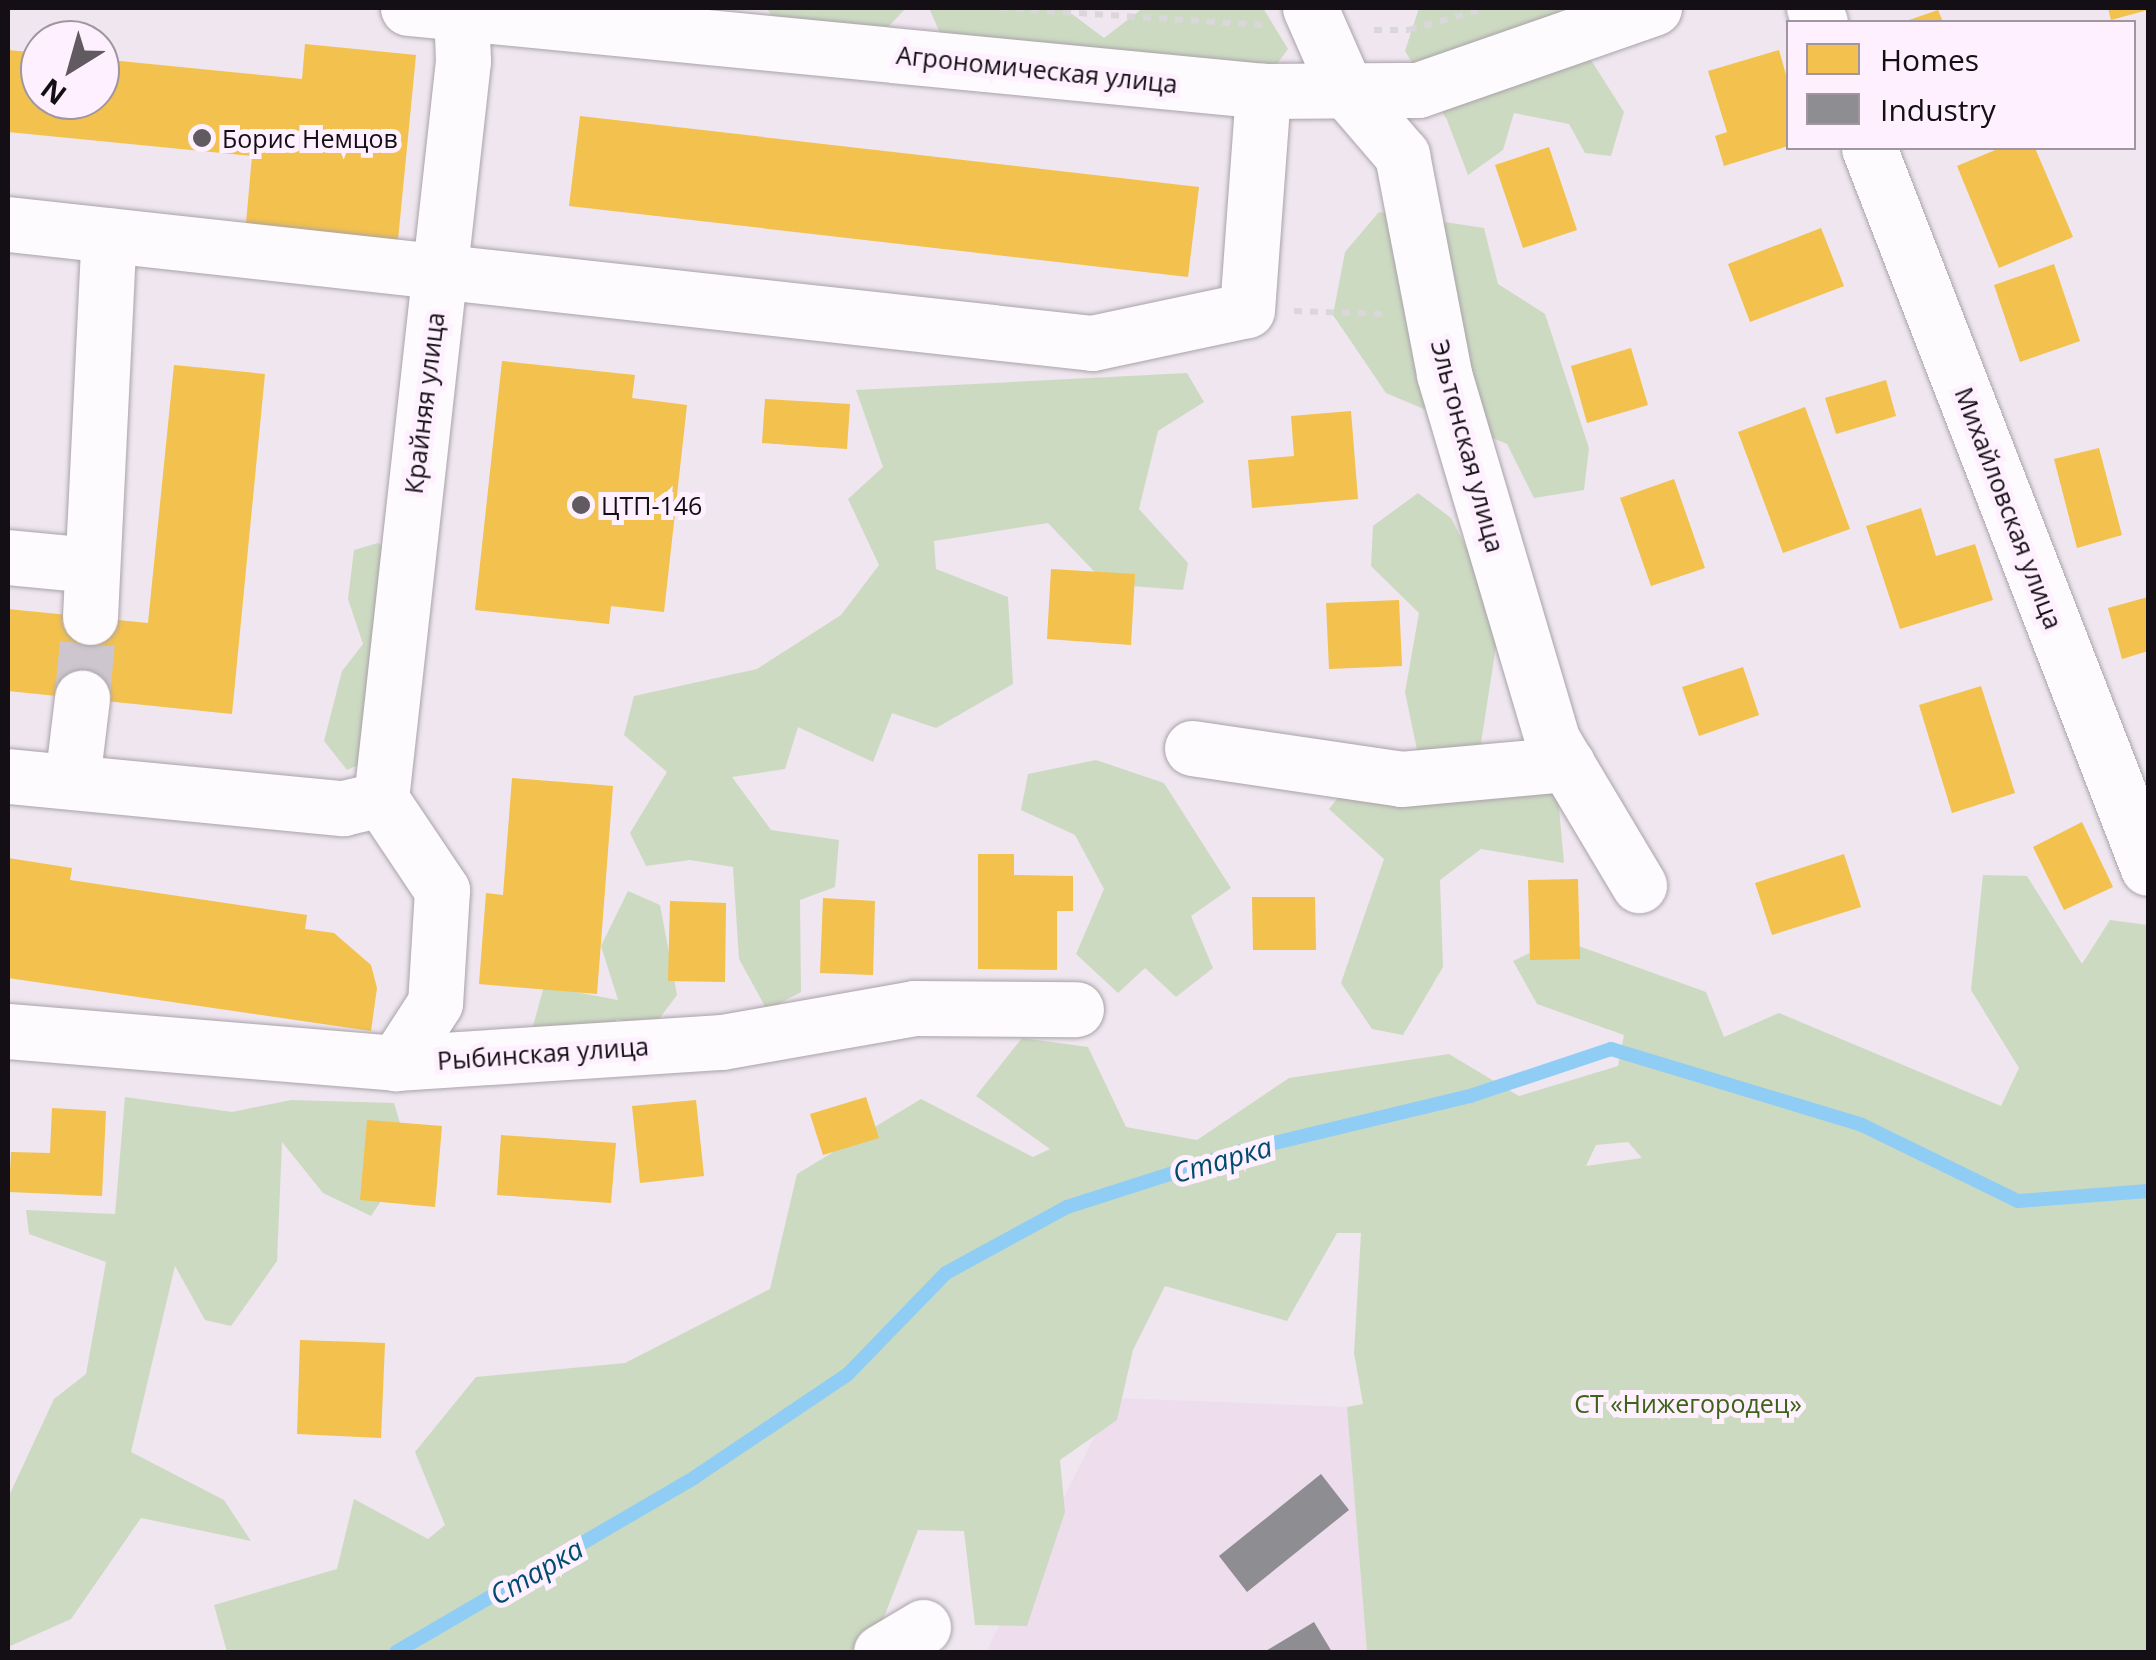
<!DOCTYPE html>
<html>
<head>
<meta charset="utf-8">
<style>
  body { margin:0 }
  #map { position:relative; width:2156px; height:1660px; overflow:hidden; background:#efe6ef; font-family:"Open Sans",sans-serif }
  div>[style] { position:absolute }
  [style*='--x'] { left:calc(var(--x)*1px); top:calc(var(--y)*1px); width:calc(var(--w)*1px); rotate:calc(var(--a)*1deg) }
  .built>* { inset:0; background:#eddded }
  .green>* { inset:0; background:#cddac2 }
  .homes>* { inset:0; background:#f2c14e }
  .industry>* { inset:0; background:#8d8d92 }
  .stream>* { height:14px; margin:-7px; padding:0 7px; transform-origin:7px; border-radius:7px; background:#90cdf5 }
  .minor-tunnel>* { height:55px; margin-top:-27.5px; transform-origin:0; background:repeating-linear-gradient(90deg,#cec6ce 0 55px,transparent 0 83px) }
  .path>* { height:6px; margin-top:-3px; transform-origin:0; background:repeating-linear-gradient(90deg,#dad7da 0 8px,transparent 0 16px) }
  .roads { filter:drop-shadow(0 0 2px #a9a3a9) drop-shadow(0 0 2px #a9a3a9) }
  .minor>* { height:55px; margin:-27.5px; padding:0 27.5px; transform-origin:27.5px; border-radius:27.5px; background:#fdfbfd }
  .dots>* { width:28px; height:28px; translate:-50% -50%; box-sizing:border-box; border:5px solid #fef0fe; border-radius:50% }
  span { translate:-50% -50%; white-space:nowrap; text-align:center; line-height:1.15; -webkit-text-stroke:10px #fef0fe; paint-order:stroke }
  .street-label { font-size:25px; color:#140f14 }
  .poi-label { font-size:25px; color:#140f14 }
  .left { translate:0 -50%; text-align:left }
  .park-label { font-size:25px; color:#3b6417 }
  .water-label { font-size:28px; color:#004c6f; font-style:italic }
  .frame { position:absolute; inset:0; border:10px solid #140f14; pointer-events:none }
  .legend { position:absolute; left:1786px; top:20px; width:350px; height:130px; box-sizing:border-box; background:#fef0fe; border:2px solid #a096a0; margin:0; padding:12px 18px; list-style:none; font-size:30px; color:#140f14 }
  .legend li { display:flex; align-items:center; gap:20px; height:50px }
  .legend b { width:50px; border:2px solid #a096a0 }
  .north { position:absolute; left:20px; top:20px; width:100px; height:100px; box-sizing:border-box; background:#fef0fe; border:2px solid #a096a0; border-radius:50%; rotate:217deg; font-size:28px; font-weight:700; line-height:40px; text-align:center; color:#140f14 }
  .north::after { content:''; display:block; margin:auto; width:35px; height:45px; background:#615a61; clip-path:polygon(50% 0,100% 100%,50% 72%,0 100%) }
</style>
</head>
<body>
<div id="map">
  <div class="built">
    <div style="clip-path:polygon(1114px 1398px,1347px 1407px,1367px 1652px,986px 1652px)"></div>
  </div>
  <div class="green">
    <div style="clip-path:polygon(766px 8px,906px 8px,876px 40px,785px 31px)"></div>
    <div style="clip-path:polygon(929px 8px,1064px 8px,1104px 38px,1143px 8px,1263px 8px,1288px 49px,1266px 79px,947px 49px)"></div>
    <div style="clip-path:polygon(1419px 8px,1558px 8px,1624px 112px,1611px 156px,1585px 153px,1569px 124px,1514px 113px,1503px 150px,1468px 175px,1447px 120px,1405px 51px)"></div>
    <div style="clip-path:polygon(1379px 212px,1484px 228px,1498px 284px,1545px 314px,1589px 448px,1584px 490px,1534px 498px,1507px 444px,1386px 393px,1333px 315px,1345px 252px)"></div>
    <div style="clip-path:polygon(1187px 373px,1204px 402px,1158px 431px,1139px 509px,1188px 563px,1183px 590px,1106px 584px,1048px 523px,934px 541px,936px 569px,1008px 597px,1013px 684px,936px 728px,892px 713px,873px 762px,798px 727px,785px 769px,732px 777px,771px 830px,839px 840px,835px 887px,800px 900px,801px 992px,767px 1010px,739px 959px,733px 867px,690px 860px,646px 866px,630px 833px,667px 772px,624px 735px,634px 696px,757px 669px,841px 615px,879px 565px,848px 499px,883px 467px,856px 390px)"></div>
    <div style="clip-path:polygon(1418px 493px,1451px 518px,1501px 614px,1481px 743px,1556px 775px,1564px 863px,1481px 849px,1440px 880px,1443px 967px,1403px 1035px,1372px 1029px,1341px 983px,1384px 859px,1329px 809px,1366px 762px,1421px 769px,1405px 692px,1419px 613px,1371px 566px,1373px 526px)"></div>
    <div style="clip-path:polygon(378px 543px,401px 560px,375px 758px,347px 770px,324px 741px,342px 671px,363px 644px,348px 599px,354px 550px)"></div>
    <div style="clip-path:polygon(1096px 760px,1164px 783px,1231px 888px,1191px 916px,1213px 968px,1176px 997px,1145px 968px,1118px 993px,1076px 954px,1104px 889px,1075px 835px,1021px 810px,1028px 774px)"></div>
    <div style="clip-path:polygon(evenodd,1983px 875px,2027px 876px,2082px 964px,2110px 920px,2148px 925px,2148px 1652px,1367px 1652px,1347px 1407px,1363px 1404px,1354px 1353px,1361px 1233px,1337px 1233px,1287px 1321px,1165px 1286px,1133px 1350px,1117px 1420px,1060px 1460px,1065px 1512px,1027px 1626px,975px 1625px,964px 1531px,918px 1530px,875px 1640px,847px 1652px,227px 1652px,214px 1605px,337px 1569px,354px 1499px,428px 1539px,445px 1525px,415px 1452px,476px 1377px,625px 1363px,770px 1289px,797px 1174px,921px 1099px,1033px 1157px,1050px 1149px,976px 1096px,1022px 1038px,1088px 1047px,1126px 1127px,1197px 1140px,1289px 1078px,1449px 1054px,1519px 1096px,1618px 1066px,1624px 1035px,1537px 1004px,1513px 961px,1559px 939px,1706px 992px,1724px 1037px,1779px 1013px,2001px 1106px,2019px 1068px,1971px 990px,1983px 875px,1628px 1142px,1642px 1158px,1586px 1166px,1596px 1145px,1628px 1142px)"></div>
    <div style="clip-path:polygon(628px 891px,660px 905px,677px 995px,650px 1031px,617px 1019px,598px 1061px,530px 1037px,544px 986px,618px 1000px,601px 946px)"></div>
    <div style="clip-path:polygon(125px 1097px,232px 1112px,291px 1100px,394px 1103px,410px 1157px,371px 1216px,323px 1193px,282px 1142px,277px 1261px,231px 1326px,205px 1320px,175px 1266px,131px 1452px,224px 1500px,251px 1541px,141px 1518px,71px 1619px,8px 1647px,8px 1498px,54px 1399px,86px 1374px,106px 1262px,29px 1234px,26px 1210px,115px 1214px)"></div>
  </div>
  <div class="homes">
    <div style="clip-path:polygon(2108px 8px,2148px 8px,2148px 10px,2111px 20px)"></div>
    <div style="clip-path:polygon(1938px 10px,1943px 22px,1903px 22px)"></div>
    <div style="clip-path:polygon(305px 44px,416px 55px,397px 250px,245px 234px,252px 156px,8px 132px,8px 50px,40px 53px,40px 100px,100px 100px,100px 59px,302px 79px)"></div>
    <div style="clip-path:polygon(1779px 50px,1788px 82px,1788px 146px,1724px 166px,1715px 136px,1727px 132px,1708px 71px)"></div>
    <div style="clip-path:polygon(580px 116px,1199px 187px,1188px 277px,569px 206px)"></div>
    <div style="clip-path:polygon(1549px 147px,1577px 230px,1523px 248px,1495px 165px)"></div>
    <div style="clip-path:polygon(2000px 148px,2035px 148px,2073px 237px,1999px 268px,1957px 166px)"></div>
    <div style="clip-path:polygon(1821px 228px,1844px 286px,1750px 322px,1728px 264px)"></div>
    <div style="clip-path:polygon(2054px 264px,2080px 341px,2020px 362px,1994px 285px)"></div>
    <div style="clip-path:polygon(1631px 348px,1648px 405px,1587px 423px,1571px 366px)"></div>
    <div style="clip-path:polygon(502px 361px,635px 375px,632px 398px,687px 405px,664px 612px,611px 606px,609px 624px,475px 610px)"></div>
    <div style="clip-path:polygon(174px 365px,265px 374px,232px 714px,8px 691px,8px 609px,148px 623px)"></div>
    <div style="clip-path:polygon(1886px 380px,1896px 416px,1836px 434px,1825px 398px)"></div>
    <div style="clip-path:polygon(765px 399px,850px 404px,847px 449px,762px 443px)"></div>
    <div style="clip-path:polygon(1805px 407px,1850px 529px,1783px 553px,1738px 432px)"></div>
    <div style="clip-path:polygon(1351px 411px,1358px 499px,1252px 508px,1248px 460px,1294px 456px,1291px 416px)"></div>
    <div style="clip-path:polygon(2099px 448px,2122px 535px,2077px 548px,2054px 459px)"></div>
    <div style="clip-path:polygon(1674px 479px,1705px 568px,1651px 586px,1620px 498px)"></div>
    <div style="clip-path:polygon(1921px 508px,1936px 556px,1975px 544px,1993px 600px,1900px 629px,1866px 526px)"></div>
    <div style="clip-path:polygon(1051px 569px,1135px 574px,1131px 645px,1047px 639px)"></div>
    <div style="clip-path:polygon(2148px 597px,2148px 651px,2122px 659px,2108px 608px)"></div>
    <div style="clip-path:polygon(1399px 600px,1402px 666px,1329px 669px,1326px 603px)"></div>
    <div style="clip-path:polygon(1743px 667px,1759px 715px,1699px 736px,1682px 687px)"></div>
    <div style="clip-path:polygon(1981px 686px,2015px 793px,1952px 813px,1919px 705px)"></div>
    <div style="clip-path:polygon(512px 778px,613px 786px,597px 994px,479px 984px,486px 893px,503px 895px)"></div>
    <div style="clip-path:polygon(2082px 822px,2113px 887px,2064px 910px,2033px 847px)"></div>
    <div style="clip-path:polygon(978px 854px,1014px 854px,1014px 875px,1073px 876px,1073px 911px,1057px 911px,1057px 970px,978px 969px)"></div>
    <div style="clip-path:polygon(1844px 854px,1861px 907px,1772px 935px,1755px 883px)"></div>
    <div style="clip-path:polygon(8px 858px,72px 868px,70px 880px,307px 915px,305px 929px,334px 933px,371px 965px,377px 988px,371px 1031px,8px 978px)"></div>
    <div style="clip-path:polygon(1578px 879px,1580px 959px,1530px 960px,1528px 880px)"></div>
    <div style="clip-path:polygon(1252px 897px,1315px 897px,1316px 950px,1253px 950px)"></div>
    <div style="clip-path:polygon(823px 898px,875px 901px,873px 975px,820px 973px)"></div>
    <div style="clip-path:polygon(670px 901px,726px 903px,725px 982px,668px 981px)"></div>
    <div style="clip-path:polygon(866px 1097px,879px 1138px,823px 1155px,810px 1114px)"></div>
    <div style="clip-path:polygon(696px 1100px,704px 1176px,640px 1183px,632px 1106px)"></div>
    <div style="clip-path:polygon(52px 1108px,106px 1111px,102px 1196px,9px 1192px,11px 1152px,50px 1153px)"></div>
    <div style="clip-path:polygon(367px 1120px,442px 1126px,435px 1207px,360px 1200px)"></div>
    <div style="clip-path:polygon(501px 1135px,616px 1143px,611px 1203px,497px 1195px)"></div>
    <div style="clip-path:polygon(300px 1340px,385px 1343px,381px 1438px,297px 1434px)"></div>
  </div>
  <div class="industry">
    <div style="clip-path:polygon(1321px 1474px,1349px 1510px,1247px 1592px,1219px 1556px)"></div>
    <div style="clip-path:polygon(1314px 1622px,1332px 1652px,1264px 1652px)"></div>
  </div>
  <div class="stream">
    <div style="--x:396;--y:1652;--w:346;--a:-30.3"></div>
    <div style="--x:695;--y:1477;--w:183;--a:-33.9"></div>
    <div style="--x:847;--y:1375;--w:142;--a:-45.9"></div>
    <div style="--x:946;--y:1273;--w:138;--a:-28.6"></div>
    <div style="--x:1067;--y:1207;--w:183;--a:-17.8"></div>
    <div style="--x:1241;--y:1151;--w:236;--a:-13.5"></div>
    <div style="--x:1470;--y:1096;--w:149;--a:-18.4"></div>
    <div style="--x:1611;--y:1049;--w:262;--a:16.8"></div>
    <div style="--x:1862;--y:1125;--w:174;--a:26"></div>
    <div style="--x:2018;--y:1201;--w:130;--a:-4.4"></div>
  </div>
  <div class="minor-tunnel">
    <div style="--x:82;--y:698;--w:81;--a:-84.4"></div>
  </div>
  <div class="path">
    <div style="--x:999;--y:8;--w:264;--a:3.7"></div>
    <div style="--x:1374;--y:30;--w:35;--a:0"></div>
    <div style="--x:1409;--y:30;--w:80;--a:-15.9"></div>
    <div style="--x:1294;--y:311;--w:88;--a:2"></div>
  </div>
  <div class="roads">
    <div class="minor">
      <div style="--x:408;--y:8;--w:859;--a:5.54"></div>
      <div style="--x:1263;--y:91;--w:155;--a:-0.4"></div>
      <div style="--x:1418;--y:90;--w:250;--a:-19.2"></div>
      <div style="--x:1310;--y:8;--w:90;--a:66.3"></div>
      <div style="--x:1346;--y:90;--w:86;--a:49.3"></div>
      <div style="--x:1402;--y:155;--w:223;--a:79.1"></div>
      <div style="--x:1444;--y:374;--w:383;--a:73.5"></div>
      <div style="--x:1553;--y:741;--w:168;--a:59.2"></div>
      <div style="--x:1814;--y:8;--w:15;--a:67"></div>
      <div style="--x:1869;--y:148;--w:772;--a:68.82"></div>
      <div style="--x:8;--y:224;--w:1091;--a:6.26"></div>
      <div style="--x:1092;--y:343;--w:158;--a:-12"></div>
      <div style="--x:1247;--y:310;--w:220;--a:-85.8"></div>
      <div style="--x:8;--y:557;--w:83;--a:5.5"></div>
      <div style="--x:90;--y:617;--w:382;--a:-87.2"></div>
      <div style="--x:1192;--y:748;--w:211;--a:8.4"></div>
      <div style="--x:1401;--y:779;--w:167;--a:-5.2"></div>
      <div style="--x:8;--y:776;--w:337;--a:5.5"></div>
      <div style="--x:343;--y:808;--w:39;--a:-13"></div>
      <div style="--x:72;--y:781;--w:84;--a:-83.1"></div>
      <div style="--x:381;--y:799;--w:743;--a:-83.66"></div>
      <div style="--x:463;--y:61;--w:53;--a:-92.2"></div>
      <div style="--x:381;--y:799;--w:110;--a:56.2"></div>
      <div style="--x:442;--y:890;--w:113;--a:93.5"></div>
      <div style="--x:435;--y:1003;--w:72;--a:123"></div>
      <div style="--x:8;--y:1031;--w:389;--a:4.7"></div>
      <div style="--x:396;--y:1063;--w:327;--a:-3.7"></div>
      <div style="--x:722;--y:1042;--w:195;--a:-10"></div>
      <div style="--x:914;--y:1008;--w:162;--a:0.4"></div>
      <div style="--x:881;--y:1652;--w:49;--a:-30.8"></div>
    </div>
  </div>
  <div class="dots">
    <div style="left:202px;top:138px;background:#615a61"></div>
    <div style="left:581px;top:505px;background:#615a61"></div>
  </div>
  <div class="street-label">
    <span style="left:1037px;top:69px;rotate:6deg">Агрономическая улица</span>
    <span style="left:424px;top:403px;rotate:-83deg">Крайняя улица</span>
    <span style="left:1468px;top:446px;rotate:75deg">Эльтонская улица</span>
    <span style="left:2009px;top:508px;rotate:69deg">Михайловская улица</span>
    <span style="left:543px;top:1053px;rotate:-4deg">Рыбинская улица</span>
  </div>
  <div class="poi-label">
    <span class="left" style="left:222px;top:138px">Борис Немцов</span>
    <span class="left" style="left:601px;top:505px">ЦТП-146</span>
  </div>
  <div class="park-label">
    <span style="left:1688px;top:1403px">СТ «Нижегородец»</span>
  </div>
  <div class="water-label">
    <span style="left:1222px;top:1159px;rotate:-16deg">Старка</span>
    <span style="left:536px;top:1571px;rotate:-30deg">Старка</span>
  </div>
  <div class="frame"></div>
  <ul class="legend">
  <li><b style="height:28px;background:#f2c14e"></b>Homes</li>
  <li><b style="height:28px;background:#8d8d92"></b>Industry</li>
  </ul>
  <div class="north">N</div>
</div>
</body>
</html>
